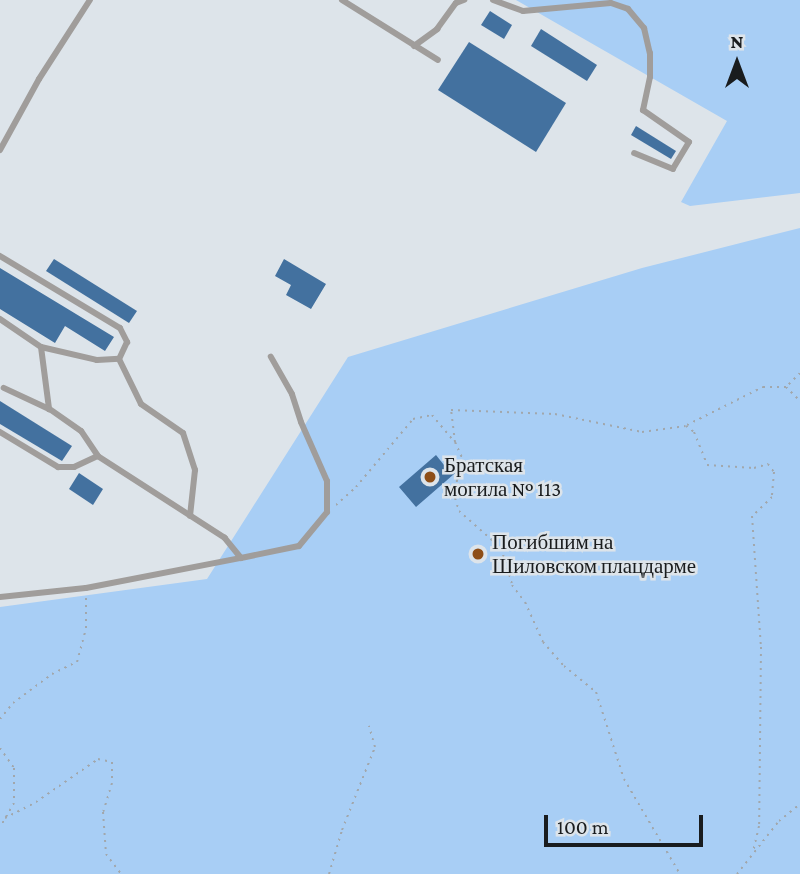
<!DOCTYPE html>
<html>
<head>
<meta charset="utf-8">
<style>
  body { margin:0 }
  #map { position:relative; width:800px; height:874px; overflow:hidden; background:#dde4ea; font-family:"Crimson Pro",serif }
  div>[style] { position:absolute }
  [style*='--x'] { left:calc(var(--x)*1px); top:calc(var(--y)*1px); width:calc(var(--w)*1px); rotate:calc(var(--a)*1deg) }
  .green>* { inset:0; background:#a8cef5 }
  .building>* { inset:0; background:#43719f }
  .path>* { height:2px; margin-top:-1px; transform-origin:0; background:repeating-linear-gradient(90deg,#a1a7ac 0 2px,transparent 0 7px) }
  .lane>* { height:6px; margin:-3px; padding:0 3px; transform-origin:3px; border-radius:3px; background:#a09d9b }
  .dots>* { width:19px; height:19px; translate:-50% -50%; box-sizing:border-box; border:4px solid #dde4ea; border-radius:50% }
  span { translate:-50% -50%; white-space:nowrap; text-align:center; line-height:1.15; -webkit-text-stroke:5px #dde4ea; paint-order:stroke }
  .poi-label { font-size:21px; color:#191c1e }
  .left { translate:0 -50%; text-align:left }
  .north { position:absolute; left:702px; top:28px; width:70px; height:70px; -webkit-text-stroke:5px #dde4ea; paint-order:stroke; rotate:0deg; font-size:19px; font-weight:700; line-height:28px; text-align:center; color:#191c1e }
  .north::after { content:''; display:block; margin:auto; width:24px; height:32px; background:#191c1e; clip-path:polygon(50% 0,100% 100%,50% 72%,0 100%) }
  .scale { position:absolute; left:544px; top:815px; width:159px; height:32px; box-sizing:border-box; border:4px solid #191c1e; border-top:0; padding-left:9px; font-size:21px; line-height:24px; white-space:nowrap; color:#191c1e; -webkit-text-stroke:5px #dde4ea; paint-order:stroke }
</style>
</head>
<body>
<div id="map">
  <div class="green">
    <div style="clip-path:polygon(516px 0,800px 0,800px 193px,690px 206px,681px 202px,727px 121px)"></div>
    <div style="clip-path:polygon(800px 228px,800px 874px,0 874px,0 607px,207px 579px,348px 357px,642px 268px)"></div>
  </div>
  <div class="building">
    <div style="clip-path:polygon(490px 11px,512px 25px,504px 39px,481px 25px)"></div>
    <div style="clip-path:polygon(541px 29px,597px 65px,587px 81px,531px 46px)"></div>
    <div style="clip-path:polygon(469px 42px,566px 103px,536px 152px,438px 90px)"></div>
    <div style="clip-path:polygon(636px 126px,676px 151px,671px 159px,631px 135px)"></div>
    <div style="clip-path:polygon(54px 259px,137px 311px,129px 323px,46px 271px)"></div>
    <div style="clip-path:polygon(284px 259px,326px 284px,311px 309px,286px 295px,291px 285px,275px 276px)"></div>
    <div style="clip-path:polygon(0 268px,114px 337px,105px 351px,65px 326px,55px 343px,0 309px)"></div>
    <div style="clip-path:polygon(0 401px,72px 446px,62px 461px,0 424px)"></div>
    <div style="clip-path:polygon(436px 455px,444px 465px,452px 458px,461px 468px,416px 507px,399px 487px)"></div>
    <div style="clip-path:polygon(79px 473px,103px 489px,93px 505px,69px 489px)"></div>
  </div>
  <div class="path">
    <div style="--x:800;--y:373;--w:20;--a:135"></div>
    <div style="--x:786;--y:387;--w:20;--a:45"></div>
    <div style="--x:687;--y:425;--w:85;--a:-26.6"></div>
    <div style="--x:763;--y:387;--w:23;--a:0"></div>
    <div style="--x:455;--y:442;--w:32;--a:-97"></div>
    <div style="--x:451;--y:410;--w:104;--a:2.2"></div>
    <div style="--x:555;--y:414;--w:89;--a:11.7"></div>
    <div style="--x:642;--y:432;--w:44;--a:-7.8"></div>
    <div style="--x:686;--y:426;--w:10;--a:37"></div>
    <div style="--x:694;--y:432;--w:35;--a:68"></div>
    <div style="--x:707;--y:465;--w:47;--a:3.7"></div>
    <div style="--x:754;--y:468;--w:15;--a:-16"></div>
    <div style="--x:768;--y:464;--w:10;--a:53"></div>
    <div style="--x:774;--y:472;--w:25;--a:95"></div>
    <div style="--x:772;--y:497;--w:28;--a:136"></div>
    <div style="--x:752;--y:516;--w:131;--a:86.1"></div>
    <div style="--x:761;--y:647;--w:179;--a:90.6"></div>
    <div style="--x:759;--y:826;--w:27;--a:103"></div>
    <div style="--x:336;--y:505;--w:27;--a:-42"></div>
    <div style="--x:356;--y:487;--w:89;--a:-50"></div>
    <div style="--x:413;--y:419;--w:19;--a:-12"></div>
    <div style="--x:432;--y:415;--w:35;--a:50"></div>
    <div style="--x:455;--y:442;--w:27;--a:66"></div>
    <div style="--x:466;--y:467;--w:16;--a:125"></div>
    <div style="--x:457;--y:480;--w:18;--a:96"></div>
    <div style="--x:455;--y:498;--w:14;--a:73"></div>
    <div style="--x:459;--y:511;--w:56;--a:41.4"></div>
    <div style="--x:501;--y:548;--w:39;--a:73"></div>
    <div style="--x:512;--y:585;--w:21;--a:53"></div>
    <div style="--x:525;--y:602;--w:44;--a:65.8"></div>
    <div style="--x:543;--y:642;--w:32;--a:49"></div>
    <div style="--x:564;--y:666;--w:41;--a:39.1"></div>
    <div style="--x:596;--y:692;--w:91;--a:72.2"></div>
    <div style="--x:624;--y:779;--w:110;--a:59.5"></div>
    <div style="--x:0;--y:719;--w:21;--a:-51"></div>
    <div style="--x:13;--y:703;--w:49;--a:-36.6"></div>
    <div style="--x:52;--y:674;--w:28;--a:-26"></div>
    <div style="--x:77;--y:662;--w:35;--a:-75"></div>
    <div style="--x:86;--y:628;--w:31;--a:-90"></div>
    <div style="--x:0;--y:748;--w:24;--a:55"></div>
    <div style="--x:14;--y:768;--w:35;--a:90"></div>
    <div style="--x:14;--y:803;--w:28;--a:120"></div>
    <div style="--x:5;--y:818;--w:35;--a:-27"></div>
    <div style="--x:36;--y:802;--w:75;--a:-34.7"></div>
    <div style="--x:98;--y:759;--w:14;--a:12"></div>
    <div style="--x:112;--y:762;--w:21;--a:90"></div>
    <div style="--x:112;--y:783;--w:30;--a:107"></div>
    <div style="--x:103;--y:812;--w:42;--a:85.9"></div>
    <div style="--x:106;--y:854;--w:25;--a:53"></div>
    <div style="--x:329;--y:874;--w:46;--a:-73.5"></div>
    <div style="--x:342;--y:830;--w:89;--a:-68.3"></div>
    <div style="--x:375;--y:747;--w:22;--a:-106"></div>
    <div style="--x:737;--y:874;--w:68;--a:-51.6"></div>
    <div style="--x:779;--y:821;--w:26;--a:-39"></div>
  </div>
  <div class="lane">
    <div style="--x:342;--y:0;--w:113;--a:32"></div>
    <div style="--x:493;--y:0;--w:32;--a:20"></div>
    <div style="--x:523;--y:11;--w:88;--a:-5.2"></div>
    <div style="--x:611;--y:3;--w:18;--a:19"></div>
    <div style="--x:628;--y:9;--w:25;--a:50"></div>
    <div style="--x:644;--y:28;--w:26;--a:77"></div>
    <div style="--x:650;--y:53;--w:24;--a:90"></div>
    <div style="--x:650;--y:77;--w:34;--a:102"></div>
    <div style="--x:643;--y:110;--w:56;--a:34.8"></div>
    <div style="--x:689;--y:142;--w:31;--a:121"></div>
    <div style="--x:673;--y:169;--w:42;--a:-157.7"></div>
    <div style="--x:414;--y:46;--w:29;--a:-36"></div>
    <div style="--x:437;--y:29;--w:32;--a:-54"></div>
    <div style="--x:456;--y:3;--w:9;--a:-21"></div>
    <div style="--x:0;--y:150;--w:81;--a:-61.2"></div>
    <div style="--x:39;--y:79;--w:94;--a:-57.2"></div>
    <div style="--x:0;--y:256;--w:140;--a:31"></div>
    <div style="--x:120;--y:328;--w:16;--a:63"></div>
    <div style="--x:127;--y:342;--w:19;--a:115"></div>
    <div style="--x:0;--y:319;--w:50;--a:34.3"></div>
    <div style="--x:41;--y:347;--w:63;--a:82.6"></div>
    <div style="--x:41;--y:347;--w:57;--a:13.1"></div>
    <div style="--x:97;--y:360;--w:22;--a:-3"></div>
    <div style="--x:119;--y:359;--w:50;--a:63.9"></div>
    <div style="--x:141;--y:404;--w:51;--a:34.6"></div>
    <div style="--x:183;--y:433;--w:39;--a:72"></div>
    <div style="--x:195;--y:470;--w:46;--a:96.2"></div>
    <div style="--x:0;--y:432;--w:68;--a:31.1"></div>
    <div style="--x:58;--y:467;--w:16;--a:0"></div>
    <div style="--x:74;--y:467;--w:26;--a:-25"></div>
    <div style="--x:241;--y:558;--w:59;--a:-11.7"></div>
    <div style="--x:299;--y:546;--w:44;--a:-50.5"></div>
    <div style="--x:327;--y:512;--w:31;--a:-90"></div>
    <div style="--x:327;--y:481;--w:64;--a:-113.8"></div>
    <div style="--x:301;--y:422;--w:29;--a:-108"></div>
    <div style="--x:292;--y:394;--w:43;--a:-119.6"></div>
    <div style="--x:0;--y:597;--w:86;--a:-6"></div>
    <div style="--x:86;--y:588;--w:158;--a:-11"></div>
    <div style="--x:241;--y:558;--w:26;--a:-129"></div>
    <div style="--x:225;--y:538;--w:151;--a:-147.2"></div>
    <div style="--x:98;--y:456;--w:30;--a:-124"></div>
    <div style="--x:81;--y:431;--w:39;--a:-145"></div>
    <div style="--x:49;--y:409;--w:50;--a:-155"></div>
  </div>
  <div class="dots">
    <div style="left:430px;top:477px;background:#8e4e17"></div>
    <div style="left:478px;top:554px;background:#8e4e17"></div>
  </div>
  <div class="poi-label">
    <span class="left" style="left:444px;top:477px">Братская<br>могила № 113</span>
    <span class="left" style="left:492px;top:554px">Погибшим на<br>Шиловском плацдарме</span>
  </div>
  <div class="north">N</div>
  <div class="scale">100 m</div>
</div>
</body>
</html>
